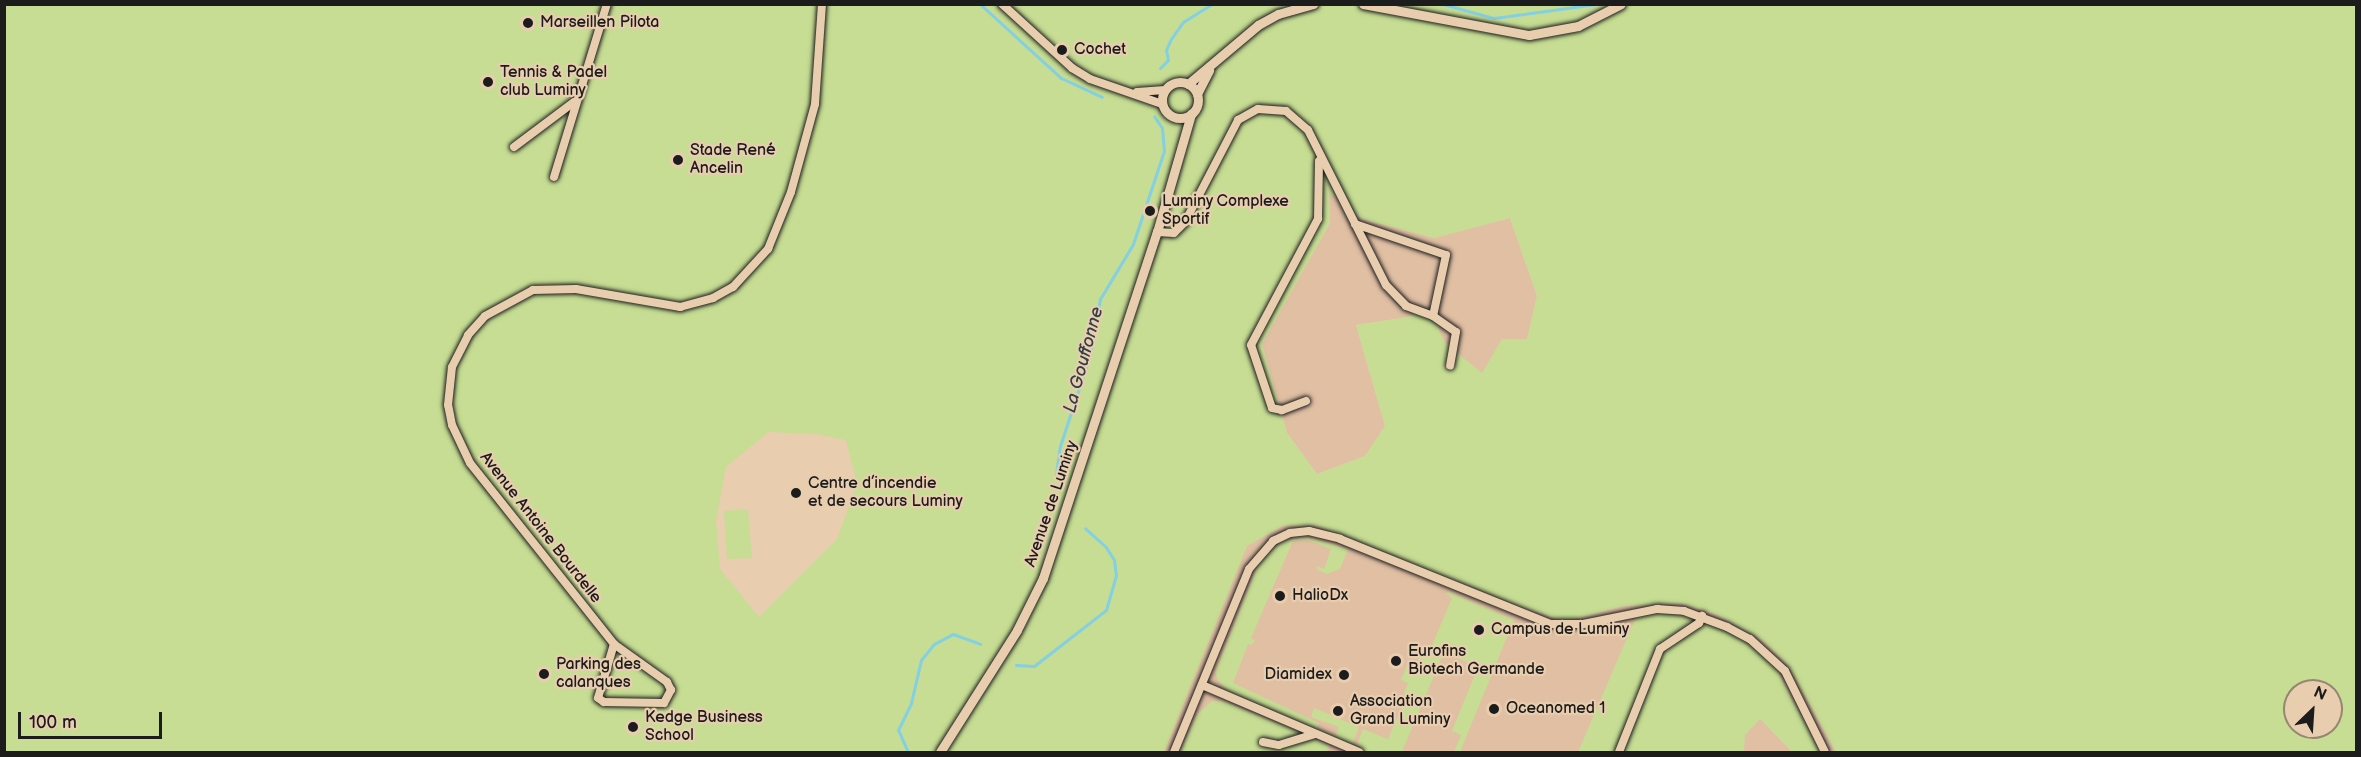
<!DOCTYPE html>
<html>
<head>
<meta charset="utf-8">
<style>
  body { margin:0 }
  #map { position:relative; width:2361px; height:757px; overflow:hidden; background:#e8cdaf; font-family:"Balsamiq Sans",sans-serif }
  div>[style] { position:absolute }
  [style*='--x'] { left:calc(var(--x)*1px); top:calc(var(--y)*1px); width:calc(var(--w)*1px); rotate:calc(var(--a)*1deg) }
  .built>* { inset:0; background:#e0bfa3 }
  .green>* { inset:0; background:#c6dd93 }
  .stream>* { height:3px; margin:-1.5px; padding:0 1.5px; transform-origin:1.5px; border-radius:1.5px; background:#83d0e2 }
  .roads { filter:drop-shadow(0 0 2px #1c1c1c) drop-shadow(0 0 2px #1c1c1c) }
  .minor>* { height:8px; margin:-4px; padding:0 4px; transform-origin:4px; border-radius:4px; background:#e8cdaf }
  .tertiary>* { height:9px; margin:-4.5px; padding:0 4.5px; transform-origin:4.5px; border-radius:4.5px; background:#e8cdaf }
  .tertiary>.ring { margin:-4.5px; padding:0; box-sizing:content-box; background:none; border:9px solid #e8cdaf; border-radius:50% }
  .dots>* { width:16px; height:16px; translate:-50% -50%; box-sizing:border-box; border:3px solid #e8cdaf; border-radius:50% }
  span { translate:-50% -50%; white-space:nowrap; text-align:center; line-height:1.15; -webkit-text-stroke:4.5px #e8cdaf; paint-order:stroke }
  .poi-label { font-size:16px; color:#1c1c1c }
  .left { translate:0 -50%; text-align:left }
  .right { translate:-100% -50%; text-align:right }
  .street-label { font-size:16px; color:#1c1c1c }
  .water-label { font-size:18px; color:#314044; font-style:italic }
  .frame { position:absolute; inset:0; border:6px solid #1c1c1c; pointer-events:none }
  .north { position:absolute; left:2283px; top:679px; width:60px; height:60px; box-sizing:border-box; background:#e8cdaf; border:2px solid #968674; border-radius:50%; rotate:25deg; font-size:16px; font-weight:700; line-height:24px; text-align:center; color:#1c1c1c }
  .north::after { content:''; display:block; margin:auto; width:21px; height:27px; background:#1c1c1c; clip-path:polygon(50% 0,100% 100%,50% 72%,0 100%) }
  .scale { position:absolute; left:18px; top:712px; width:144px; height:27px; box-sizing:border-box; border:3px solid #1c1c1c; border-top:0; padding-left:8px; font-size:18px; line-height:21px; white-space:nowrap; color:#1c1c1c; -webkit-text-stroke:4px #e8cdaf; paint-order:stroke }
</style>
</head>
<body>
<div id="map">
  <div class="built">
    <div style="clip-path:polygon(1329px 192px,1362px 219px,1434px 238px,1510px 218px,1537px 296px,1527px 340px,1502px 339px,1482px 374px,1445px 343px,1429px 308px,1408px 317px,1356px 325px,1385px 426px,1365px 456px,1317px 474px,1287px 433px,1262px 344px,1330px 223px)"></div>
    <div style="clip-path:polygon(1315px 525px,1527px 609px,1565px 621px,1623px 606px,1681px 603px,1718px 615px,1761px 639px,1789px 666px,1836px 752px,1164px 752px,1247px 546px,1282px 526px)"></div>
  </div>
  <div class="green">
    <div style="clip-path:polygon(evenodd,4px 5px,2356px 5px,2356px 752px,1836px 752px,1789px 666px,1761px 639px,1718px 615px,1681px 603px,1623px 606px,1566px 621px,1527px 609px,1315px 525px,1282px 526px,1247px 546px,1164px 752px,5px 752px,4px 5px,1329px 192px,1362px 219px,1434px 238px,1510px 218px,1537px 296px,1527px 339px,1502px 339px,1482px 373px,1445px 343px,1429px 308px,1408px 317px,1356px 325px,1385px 426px,1365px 456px,1317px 474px,1287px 433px,1262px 344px,1330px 223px,1329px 192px,4px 5px,768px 432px,816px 434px,846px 440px,857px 484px,837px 539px,759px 617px,720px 569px,716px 520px,726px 467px,768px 432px,4px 5px,2295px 691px,2331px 691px,2331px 727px,2295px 727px,2295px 691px)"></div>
    <div style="clip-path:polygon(748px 509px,752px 558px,727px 559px,724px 511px)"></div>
    <div style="clip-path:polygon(1307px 537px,1348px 549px,1340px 569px,1327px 574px,1317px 570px,1317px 566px,1324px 569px,1331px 549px,1308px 540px,1293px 541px,1251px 638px,1255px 640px,1252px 645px,1248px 644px,1233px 683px,1319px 723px,1317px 728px,1335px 736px,1339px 727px,1311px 717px,1314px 708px,1359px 727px,1352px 745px,1228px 691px,1217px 679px,1216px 671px,1259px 563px,1281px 542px)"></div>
    <div style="clip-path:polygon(1448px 592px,1514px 620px,1460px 752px,1454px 752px,1461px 735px,1452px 731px,1478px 667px,1444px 652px,1402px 752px,1369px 752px,1356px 747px,1363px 729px,1388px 739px,1407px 695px,1404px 693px,1408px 683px,1401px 680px,1409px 661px,1416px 664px,1420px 655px,1427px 657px,1452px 598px,1446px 594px)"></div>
    <div style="clip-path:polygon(1664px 613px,1686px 615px,1726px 630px,1757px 649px,1775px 666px,1820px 752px,1792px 752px,1760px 719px,1745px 735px,1744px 752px,1578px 752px,1636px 617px)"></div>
    <div style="clip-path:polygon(1212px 701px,1223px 701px,1330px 745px,1327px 752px,1180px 752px,1198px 714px)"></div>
  </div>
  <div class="stream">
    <div style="--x:980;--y:4;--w:110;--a:42.4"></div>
    <div style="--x:1061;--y:78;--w:45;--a:24.9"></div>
    <div style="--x:1443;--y:4;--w:53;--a:15.4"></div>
    <div style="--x:1494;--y:18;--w:103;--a:-7.8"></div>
    <div style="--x:1160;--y:68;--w:11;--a:-45"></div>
    <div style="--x:1168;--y:60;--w:10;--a:-101"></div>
    <div style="--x:1166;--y:50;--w:12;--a:-66"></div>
    <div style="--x:1171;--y:39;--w:21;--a:-55"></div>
    <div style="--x:1183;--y:22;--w:34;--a:-32"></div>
    <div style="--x:1056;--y:474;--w:28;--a:-82"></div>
    <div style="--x:1060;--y:446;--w:96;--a:-71.8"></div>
    <div style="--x:1090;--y:355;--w:57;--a:-79.9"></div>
    <div style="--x:1100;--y:299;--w:64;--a:-59"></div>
    <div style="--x:1133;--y:244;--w:98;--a:-71.6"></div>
    <div style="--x:1164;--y:151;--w:23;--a:-95"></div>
    <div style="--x:1162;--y:128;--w:14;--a:-124"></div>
    <div style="--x:1016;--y:665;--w:18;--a:3"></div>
    <div style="--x:1034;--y:666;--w:91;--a:-37.9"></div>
    <div style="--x:1106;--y:610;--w:35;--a:-74"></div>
    <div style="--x:1116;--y:576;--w:16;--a:-97"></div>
    <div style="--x:1114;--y:560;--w:15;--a:-122"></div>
    <div style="--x:1106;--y:547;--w:28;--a:-138"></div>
    <div style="--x:908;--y:752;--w:24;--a:-114"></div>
    <div style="--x:898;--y:730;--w:30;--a:-64"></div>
    <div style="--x:911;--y:703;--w:44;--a:-76.9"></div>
    <div style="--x:921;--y:660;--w:21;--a:-51"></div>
    <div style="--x:934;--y:644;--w:21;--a:-28"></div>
    <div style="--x:953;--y:634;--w:29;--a:20"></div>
  </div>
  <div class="roads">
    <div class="minor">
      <div style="--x:1002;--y:4;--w:95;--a:42.4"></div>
      <div style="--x:1072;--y:68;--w:21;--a:31"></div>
      <div style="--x:1090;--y:79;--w:76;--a:19.1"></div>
      <div style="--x:1137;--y:92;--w:28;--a:-4"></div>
      <div style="--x:514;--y:147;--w:75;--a:-36.9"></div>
      <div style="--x:554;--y:177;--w:181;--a:-73"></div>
      <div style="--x:1355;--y:224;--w:96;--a:18.8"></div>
      <div style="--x:1446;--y:255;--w:62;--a:102"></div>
      <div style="--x:1433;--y:316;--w:28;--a:35"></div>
      <div style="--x:1456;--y:332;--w:34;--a:100"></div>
      <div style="--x:1157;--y:232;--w:17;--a:3"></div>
      <div style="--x:1174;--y:233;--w:16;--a:-45"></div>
      <div style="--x:1185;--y:222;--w:115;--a:-62.5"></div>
      <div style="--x:1238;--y:120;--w:23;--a:-29"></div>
      <div style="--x:1258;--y:109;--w:28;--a:4"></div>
      <div style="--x:1286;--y:111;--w:29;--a:41"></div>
      <div style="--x:1308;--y:130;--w:174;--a:63.3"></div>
      <div style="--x:1386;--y:285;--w:29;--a:46"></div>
      <div style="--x:1406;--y:306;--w:29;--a:20"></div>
      <div style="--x:1306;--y:401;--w:26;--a:159"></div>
      <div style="--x:1282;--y:410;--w:10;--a:-169"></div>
      <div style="--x:1272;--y:408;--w:66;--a:-108.4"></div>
      <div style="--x:1251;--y:345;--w:143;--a:-62"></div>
      <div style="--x:1318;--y:219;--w:58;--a:-89"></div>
      <div style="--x:614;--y:644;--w:56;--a:106.5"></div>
      <div style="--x:598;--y:698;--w:7;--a:34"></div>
      <div style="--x:604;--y:702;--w:60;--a:1"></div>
      <div style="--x:664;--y:703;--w:15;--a:-62"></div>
      <div style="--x:671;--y:690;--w:9;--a:-117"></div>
      <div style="--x:667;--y:682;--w:65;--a:-144.4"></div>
      <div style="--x:614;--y:644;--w:231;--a:-128.5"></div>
      <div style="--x:470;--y:463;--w:42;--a:-115.3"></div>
      <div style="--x:452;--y:425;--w:20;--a:-101"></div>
      <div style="--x:448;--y:405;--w:38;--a:-84"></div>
      <div style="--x:452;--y:367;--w:36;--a:-63"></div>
      <div style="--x:468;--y:335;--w:25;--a:-48"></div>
      <div style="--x:485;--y:316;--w:55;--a:-28.4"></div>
      <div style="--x:533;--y:290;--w:43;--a:-1.3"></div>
      <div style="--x:576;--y:289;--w:106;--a:9.8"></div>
      <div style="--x:680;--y:307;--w:34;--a:-15"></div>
      <div style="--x:713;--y:298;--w:23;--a:-29"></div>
      <div style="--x:733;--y:287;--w:52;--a:-47.4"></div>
      <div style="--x:768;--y:249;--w:61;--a:-68"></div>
      <div style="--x:791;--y:192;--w:91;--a:-74.7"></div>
      <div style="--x:815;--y:104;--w:100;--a:-86"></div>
      <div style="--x:1202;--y:685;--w:171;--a:23.1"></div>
      <div style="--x:1263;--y:742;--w:16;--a:11"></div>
      <div style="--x:1279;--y:745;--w:38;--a:-17"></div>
      <div style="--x:1174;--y:752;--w:198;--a:-67.7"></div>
      <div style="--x:1249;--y:569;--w:37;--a:-49"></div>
      <div style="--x:1273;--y:541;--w:19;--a:-25"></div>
      <div style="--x:1290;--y:533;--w:19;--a:-6"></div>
      <div style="--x:1309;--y:531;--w:32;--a:14"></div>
      <div style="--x:1340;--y:539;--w:227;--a:22"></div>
      <div style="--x:1550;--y:624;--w:33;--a:0"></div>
      <div style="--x:1583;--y:624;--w:76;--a:-11.5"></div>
      <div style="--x:1657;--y:609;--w:27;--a:4"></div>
      <div style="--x:1684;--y:611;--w:46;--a:20.4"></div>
      <div style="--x:1727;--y:627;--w:26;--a:28"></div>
      <div style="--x:1750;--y:639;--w:47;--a:42.4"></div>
      <div style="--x:1785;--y:671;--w:90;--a:63.7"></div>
      <div style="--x:1619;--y:752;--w:111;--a:-68.3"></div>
      <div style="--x:1660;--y:649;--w:47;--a:-33.7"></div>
      <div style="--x:1699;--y:623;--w:8;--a:-67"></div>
    </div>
    <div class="tertiary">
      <div style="--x:1363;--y:4;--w:169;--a:10.6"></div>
      <div style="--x:1529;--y:35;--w:50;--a:-10.4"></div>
      <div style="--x:1578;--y:26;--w:48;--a:-27.1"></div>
      <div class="ring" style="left:1162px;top:82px;width:27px;height:27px"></div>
      <div style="--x:1188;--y:84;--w:92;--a:-40.1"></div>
      <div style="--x:1258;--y:25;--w:23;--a:-29"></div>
      <div style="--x:1278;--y:14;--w:37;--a:-16"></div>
      <div style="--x:1197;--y:94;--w:27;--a:-63"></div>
      <div style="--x:940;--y:752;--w:144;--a:-57.7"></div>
      <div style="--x:1017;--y:630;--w:58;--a:-63.4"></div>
      <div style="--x:1043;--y:578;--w:364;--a:-71.8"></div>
      <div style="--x:1157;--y:232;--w:123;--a:-73.9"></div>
    </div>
  </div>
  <div class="dots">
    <div style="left:528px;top:23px;background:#1c1c1c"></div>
    <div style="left:1062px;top:50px;background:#1c1c1c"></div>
    <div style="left:488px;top:82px;background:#1c1c1c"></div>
    <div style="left:678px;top:160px;background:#1c1c1c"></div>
    <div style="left:1150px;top:211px;background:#1c1c1c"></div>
    <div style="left:796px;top:493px;background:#1c1c1c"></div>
    <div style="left:1280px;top:596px;background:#1c1c1c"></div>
    <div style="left:1479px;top:630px;background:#1c1c1c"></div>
    <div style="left:1396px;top:661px;background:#1c1c1c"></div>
    <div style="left:544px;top:674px;background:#1c1c1c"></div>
    <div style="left:1344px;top:675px;background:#1c1c1c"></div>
    <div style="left:1494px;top:709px;background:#1c1c1c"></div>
    <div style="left:1338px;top:711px;background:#1c1c1c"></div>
    <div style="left:633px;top:727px;background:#1c1c1c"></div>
  </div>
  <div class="poi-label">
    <span class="left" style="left:540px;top:23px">Marseillen Pilota</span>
    <span class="left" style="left:1074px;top:50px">Cochet</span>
    <span class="left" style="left:500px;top:82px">Tennis &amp; Padel<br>club Luminy</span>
    <span class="left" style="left:690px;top:160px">Stade René<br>Ancelin</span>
    <span class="left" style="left:1162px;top:211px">Luminy Complexe<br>Sportif</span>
    <span class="left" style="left:808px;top:493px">Centre d’incendie<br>et de secours Luminy</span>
    <span class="left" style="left:1292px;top:596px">HalioDx</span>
    <span class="left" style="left:1491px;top:630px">Campus de Luminy</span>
    <span class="left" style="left:1408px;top:661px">Eurofins<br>Biotech Germande</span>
    <span class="left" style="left:556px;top:674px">Parking des<br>calanques</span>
    <span class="right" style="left:1332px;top:675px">Diamidex</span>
    <span class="left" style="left:1350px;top:711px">Association<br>Grand Luminy</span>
    <span class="left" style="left:1506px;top:709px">Oceanomed 1</span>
    <span class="left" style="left:645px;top:727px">Kedge Business<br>School</span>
  </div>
  <div class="street-label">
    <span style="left:1052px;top:504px;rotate:-71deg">Avenue de Luminy</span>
    <span style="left:540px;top:528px;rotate:52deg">Avenue Antoine Bourdelle</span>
  </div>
  <div class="water-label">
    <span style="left:1084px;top:360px;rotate:-75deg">La Gouffonne</span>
  </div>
  <div class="frame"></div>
  <div class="north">N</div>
  <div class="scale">100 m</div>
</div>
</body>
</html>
